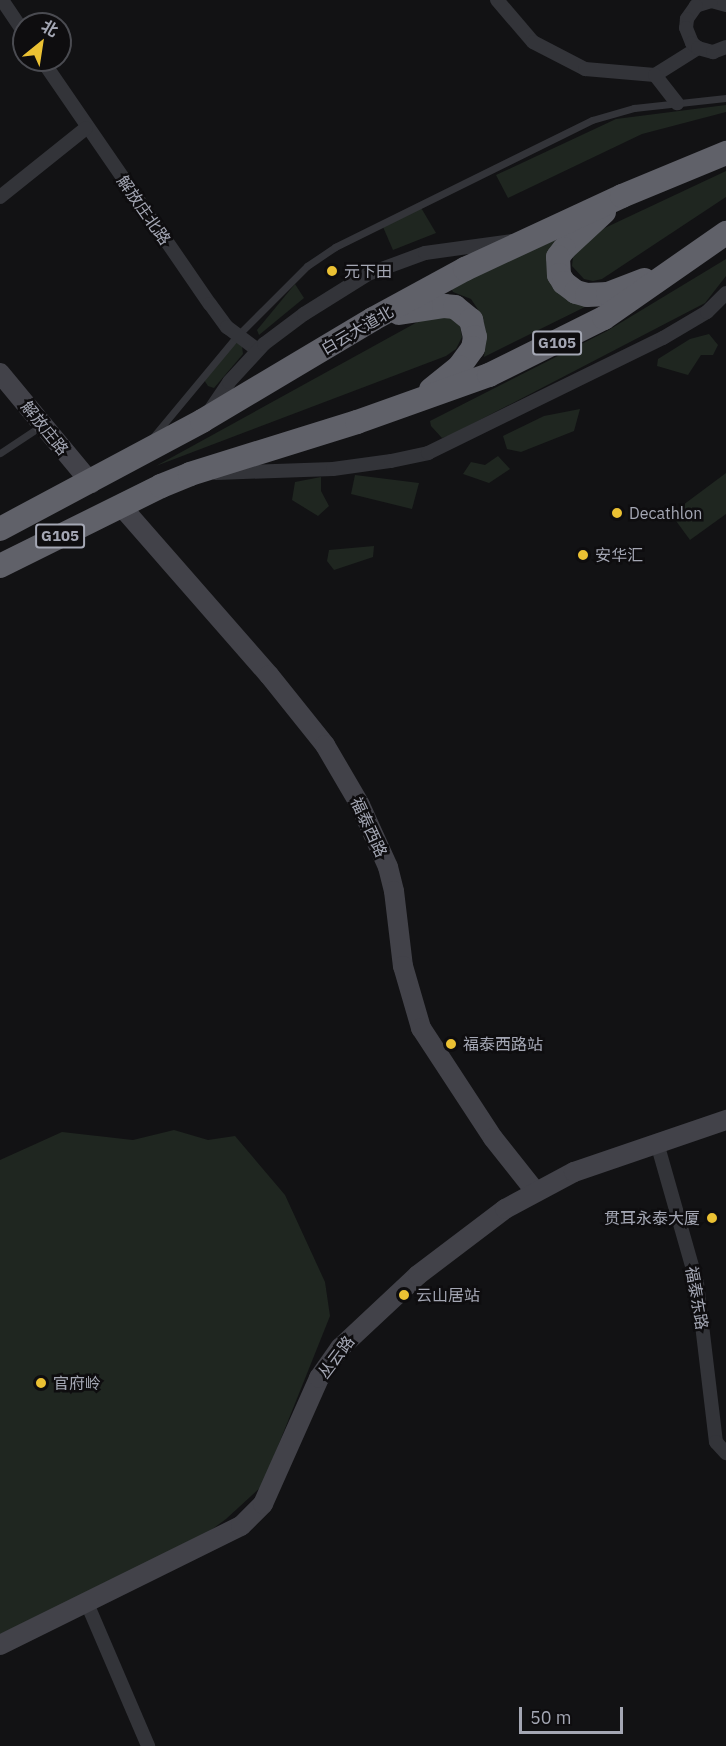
<!DOCTYPE html>
<html>
<head>
<meta charset="utf-8">
<style>
  body { margin:0 }
  #map { position:relative; width:726px; height:1746px; overflow:hidden; background:#121214; font-family:"IBM Plex Sans","Noto Sans SC",sans-serif }
  div>[style] { position:absolute }
  [style*='--x'] { left:calc(var(--x)*1px); top:calc(var(--y)*1px); width:calc(var(--w)*1px); rotate:calc(var(--a)*1deg) }
  .green>* { inset:0; background:#1f2620 }
  .lane>* { height:7px; margin:-3.5px; padding:0 3.5px; transform-origin:3.5px; border-radius:3.5px; background:#333439 }
  .street>* { height:14px; margin:-7px; padding:0 7px; transform-origin:7px; border-radius:7px; background:#333439 }
  .secondary>* { height:20px; margin:-10px; padding:0 10px; transform-origin:10px; border-radius:10px; background:#424249 }
  .highway>* { height:24px; margin:-12px; padding:0 12px; transform-origin:12px; border-radius:12px; background:#606169 }
  .dots>* { width:16px; height:16px; translate:-50% -50%; box-sizing:border-box; border:3px solid #0e0d0f; border-radius:50% }
  span { translate:-50% -50%; white-space:nowrap; text-align:center; line-height:1.15; -webkit-text-stroke:5px #0e0d0f; paint-order:stroke }
  .shield-label span { padding:2px 4px; background:#0e0d0f; border:2px solid; border-radius:4px; -webkit-text-stroke-width:0 }
  .shield-label { font-size:15px; color:#a4a7b4; font-weight:700 }
  .street-label { font-size:16px; color:#a4a7b4 }
  .poi-label { font-size:16px; color:#a4a7b4 }
  .left { translate:0 -50%; text-align:left }
  .right { translate:-100% -50%; text-align:right }
  .north { position:absolute; left:12px; top:12px; width:60px; height:60px; box-sizing:border-box; background:#0e0d0f; border:2px solid #4a4b51; border-radius:50%; rotate:30deg; font-size:16px; font-weight:700; line-height:24px; text-align:center; color:#a4a7b4 }
  .north::after { content:''; display:block; margin:auto; width:21px; height:27px; background:#ebc133; clip-path:polygon(50% 0,100% 100%,50% 72%,0 100%) }
  .scale { position:absolute; left:519px; top:1707px; width:104px; height:27px; box-sizing:border-box; border:3px solid #a4a7b4; border-top:0; padding-left:8px; font-size:18px; line-height:21px; white-space:nowrap; color:#a4a7b4; -webkit-text-stroke:4px #0e0d0f; paint-order:stroke }
</style>
</head>
<body>
<div id="map">
  <div class="green">
    <div style="clip-path:polygon(726px 105px,726px 112px,642px 134px,508px 198px,496px 175px,616px 119px)"></div>
    <div style="clip-path:polygon(726px 171px,726px 197px,602px 279px,593px 281px,584px 279px,572px 266px,573px 257px,594px 233px)"></div>
    <div style="clip-path:polygon(420px 206px,436px 233px,393px 250px,383px 227px)"></div>
    <div style="clip-path:polygon(559px 235px,553px 248px,591px 304px,484px 357px,486px 338px,483px 317px,471px 299px,453px 292px,451px 288px)"></div>
    <div style="clip-path:polygon(726px 259px,726px 276px,705px 303px,451px 435px,442px 438px,431px 426px,430px 421px,607px 331px)"></div>
    <div style="clip-path:polygon(295px 284px,304px 298px,259px 335px,257px 330px)"></div>
    <div style="clip-path:polygon(451px 317px,460px 326px,462px 337px,456px 349px,446px 356px,156px 466px,421px 320px)"></div>
    <div style="clip-path:polygon(709px 334px,718px 345px,713px 355px,701px 355px,688px 375px,657px 366px,658px 359px,690px 339px)"></div>
    <div style="clip-path:polygon(237px 342px,242px 346px,243px 354px,214px 388px,208px 386px,204px 380px,230px 347px)"></div>
    <div style="clip-path:polygon(580px 409px,574px 431px,521px 452px,507px 449px,503px 436px,544px 416px)"></div>
    <div style="clip-path:polygon(498px 456px,510px 469px,489px 483px,463px 474px,471px 462px,485px 465px)"></div>
    <div style="clip-path:polygon(726px 473px,726px 514px,690px 540px,671px 514px)"></div>
    <div style="clip-path:polygon(355px 475px,419px 483px,412px 509px,351px 494px)"></div>
    <div style="clip-path:polygon(321px 477px,321px 491px,329px 506px,318px 516px,292px 500px,295px 482px)"></div>
    <div style="clip-path:polygon(374px 546px,373px 557px,334px 570px,327px 561px,329px 550px)"></div>
    <div style="clip-path:polygon(174px 1130px,208px 1140px,235px 1136px,285px 1195px,325px 1282px,330px 1316px,262px 1486px,226px 1519px,184px 1550px,0 1634px,0 1160px,62px 1132px,133px 1140px)"></div>
  </div>
  <div class="lane">
    <div style="--x:153;--y:437;--w:131;--a:-50.3"></div>
    <div style="--x:237;--y:336;--w:99;--a:-45"></div>
    <div style="--x:307;--y:266;--w:34;--a:-34"></div>
    <div style="--x:335;--y:247;--w:287;--a:-26.3"></div>
    <div style="--x:592;--y:120;--w:44;--a:-15.9"></div>
    <div style="--x:634;--y:108;--w:93;--a:-6.2"></div>
    <div style="--x:0;--y:453;--w:49;--a:-33.4"></div>
  </div>
  <div class="street">
    <div style="--x:2;--y:0;--w:40;--a:56"></div>
    <div style="--x:497;--y:0;--w:55;--a:49.4"></div>
    <div style="--x:533;--y:42;--w:59;--a:27.4"></div>
    <div style="--x:585;--y:69;--w:70;--a:4.9"></div>
    <div style="--x:655;--y:75;--w:51;--a:-32.1"></div>
    <div style="--x:726;--y:5;--w:16;--a:-165"></div>
    <div style="--x:711;--y:1;--w:16;--a:162"></div>
    <div style="--x:696;--y:6;--w:16;--a:125"></div>
    <div style="--x:687;--y:19;--w:9;--a:96"></div>
    <div style="--x:686;--y:28;--w:16;--a:68"></div>
    <div style="--x:692;--y:43;--w:8;--a:40"></div>
    <div style="--x:698;--y:48;--w:16;--a:15"></div>
    <div style="--x:713;--y:52;--w:14;--a:-21"></div>
    <div style="--x:42;--y:60;--w:296;--a:55.5"></div>
    <div style="--x:210;--y:304;--w:29;--a:54"></div>
    <div style="--x:227;--y:327;--w:38;--a:37"></div>
    <div style="--x:655;--y:75;--w:36;--a:52"></div>
    <div style="--x:0;--y:197;--w:110;--a:-38.7"></div>
    <div style="--x:209;--y:412;--w:36;--a:-56"></div>
    <div style="--x:229;--y:382;--w:52;--a:-47.4"></div>
    <div style="--x:264;--y:344;--w:50;--a:-36.9"></div>
    <div style="--x:304;--y:314;--w:75;--a:-32"></div>
    <div style="--x:368;--y:274;--w:61;--a:-20.2"></div>
    <div style="--x:425;--y:253;--w:88;--a:-7.9"></div>
    <div style="--x:216;--y:473;--w:117;--a:-2"></div>
    <div style="--x:333;--y:469;--w:59;--a:-7.9"></div>
    <div style="--x:391;--y:461;--w:38;--a:-12"></div>
    <div style="--x:428;--y:453;--w:262;--a:-26.1"></div>
    <div style="--x:663;--y:338;--w:51;--a:-30.6"></div>
    <div style="--x:707;--y:312;--w:27;--a:-45"></div>
    <div style="--x:657;--y:1143;--w:146;--a:74.1"></div>
    <div style="--x:697;--y:1283;--w:160;--a:83.2"></div>
    <div style="--x:716;--y:1442;--w:15;--a:48"></div>
    <div style="--x:86;--y:1601;--w:158;--a:66.8"></div>
  </div>
  <div class="secondary">
    <div style="--x:0;--y:373;--w:143;--a:50.4"></div>
    <div style="--x:121;--y:506;--w:225;--a:48.8"></div>
    <div style="--x:269;--y:675;--w:90;--a:51.3"></div>
    <div style="--x:325;--y:745;--w:69;--a:59.7"></div>
    <div style="--x:360;--y:805;--w:68;--a:65.7"></div>
    <div style="--x:388;--y:867;--w:25;--a:76"></div>
    <div style="--x:394;--y:891;--w:76;--a:83.2"></div>
    <div style="--x:403;--y:966;--w:65;--a:73.8"></div>
    <div style="--x:421;--y:1028;--w:131;--a:56.8"></div>
    <div style="--x:493;--y:1138;--w:68;--a:51.6"></div>
    <div style="--x:0;--y:1645;--w:269;--a:-26.3"></div>
    <div style="--x:241;--y:1526;--w:31;--a:-45"></div>
    <div style="--x:263;--y:1504;--w:138;--a:-66"></div>
    <div style="--x:319;--y:1378;--w:37;--a:-55"></div>
    <div style="--x:340;--y:1348;--w:107;--a:-43.1"></div>
    <div style="--x:418;--y:1275;--w:109;--a:-37.2"></div>
    <div style="--x:505;--y:1209;--w:78;--a:-28.2"></div>
    <div style="--x:574;--y:1172;--w:161;--a:-18.9"></div>
  </div>
  <div class="highway">
    <div style="--x:604;--y:212;--w:54;--a:137.2"></div>
    <div style="--x:564;--y:249;--w:10;--a:127"></div>
    <div style="--x:558;--y:257;--w:18;--a:87"></div>
    <div style="--x:559;--y:275;--w:9;--a:58"></div>
    <div style="--x:564;--y:283;--w:15;--a:37"></div>
    <div style="--x:576;--y:292;--w:11;--a:15"></div>
    <div style="--x:587;--y:295;--w:21;--a:-3"></div>
    <div style="--x:608;--y:294;--w:39;--a:-21"></div>
    <div style="--x:399;--y:313;--w:46;--a:-8.8"></div>
    <div style="--x:444;--y:306;--w:11;--a:5"></div>
    <div style="--x:455;--y:307;--w:21;--a:39"></div>
    <div style="--x:471;--y:320;--w:17;--a:77"></div>
    <div style="--x:475;--y:337;--w:11;--a:100"></div>
    <div style="--x:473;--y:348;--w:24;--a:126"></div>
    <div style="--x:459;--y:367;--w:36;--a:141"></div>
    <div style="--x:0;--y:529;--w:229;--a:-28.1"></div>
    <div style="--x:202;--y:421;--w:199;--a:-30.8"></div>
    <div style="--x:373;--y:319;--w:105;--a:-28.5"></div>
    <div style="--x:465;--y:269;--w:173;--a:-24.9"></div>
    <div style="--x:622;--y:196;--w:113;--a:-22.5"></div>
    <div style="--x:0;--y:566;--w:180;--a:-26.4"></div>
    <div style="--x:161;--y:486;--w:31;--a:-22"></div>
    <div style="--x:190;--y:474;--w:175;--a:-17.3"></div>
    <div style="--x:357;--y:422;--w:140;--a:-19.6"></div>
    <div style="--x:489;--y:375;--w:128;--a:-26.4"></div>
    <div style="--x:604;--y:318;--w:149;--a:-34.9"></div>
  </div>
  <div class="dots">
    <div style="left:332px;top:271px;background:#ebc133"></div>
    <div style="left:617px;top:513px;background:#ebc133"></div>
    <div style="left:583px;top:555px;background:#ebc133"></div>
    <div style="left:451px;top:1044px;background:#ebc133"></div>
    <div style="left:712px;top:1218px;background:#ebc133"></div>
    <div style="left:404px;top:1295px;background:#ebc133"></div>
    <div style="left:41px;top:1383px;background:#ebc133"></div>
  </div>
  <div class="shield-label">
    <span style="left:557px;top:343px">G105</span>
    <span style="left:60px;top:536px">G105</span>
  </div>
  <div class="street-label">
    <span style="left:144px;top:210px;rotate:55deg">解放庄北路</span>
    <span style="left:357px;top:330px;rotate:-30deg">白云大道北</span>
    <span style="left:45px;top:428px;rotate:51deg">解放庄路</span>
    <span style="left:369px;top:827px;rotate:65deg">福泰西路</span>
    <span style="left:697px;top:1298px;rotate:80deg">福泰东路</span>
    <span style="left:336px;top:1357px;rotate:-53deg">丛云路</span>
  </div>
  <div class="poi-label">
    <span class="left" style="left:344px;top:271px">元下田</span>
    <span class="left" style="left:629px;top:513px">Decathlon</span>
    <span class="left" style="left:595px;top:555px">安华汇</span>
    <span class="left" style="left:463px;top:1044px">福泰西路站</span>
    <span class="right" style="left:700px;top:1218px">贯耳永泰大厦</span>
    <span class="left" style="left:416px;top:1295px">云山居站</span>
    <span class="left" style="left:53px;top:1383px">官府岭</span>
  </div>
  <div class="north">北</div>
  <div class="scale">50 m</div>
</div>
</body>
</html>
